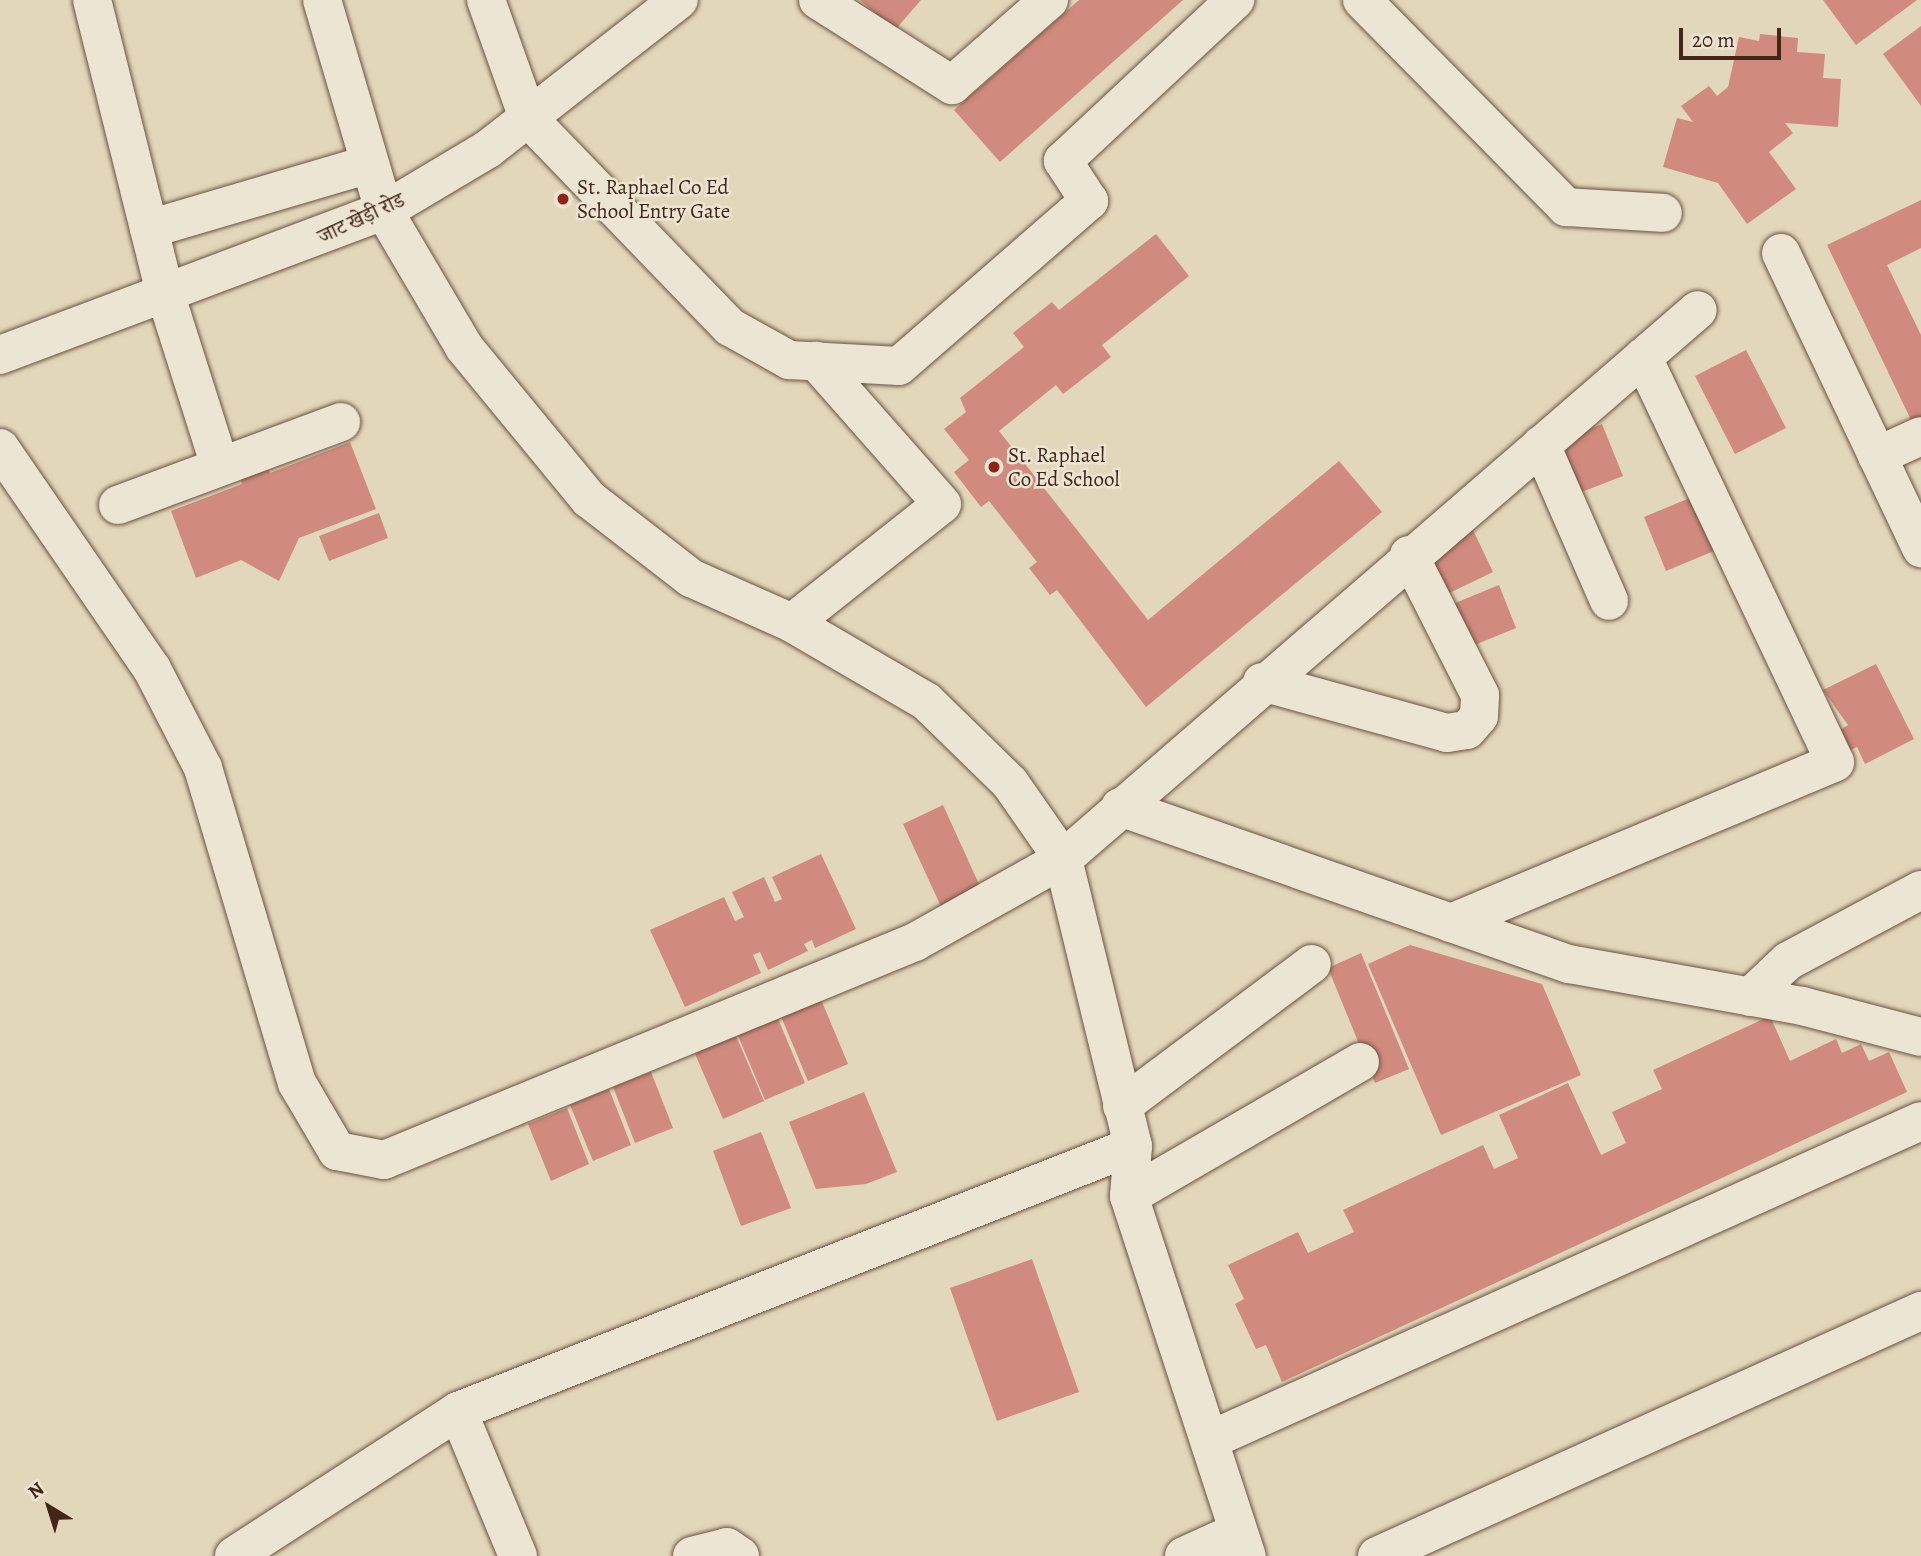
<!DOCTYPE html>
<html>
<head>
<meta charset="utf-8">
<style>
  body { margin:0 }
  #map { position:relative; width:1921px; height:1556px; overflow:hidden; background:#e3d7bb; font-family:Alegreya,"Noto Serif Devanagari",serif }
  div>[style] { position:absolute }
  [style*='--x'] { left:calc(var(--x)*1px); top:calc(var(--y)*1px); width:calc(var(--w)*1px); rotate:calc(var(--a)*1deg) }
  .building>* { inset:0; background:#d18a7e }
  .roads { filter:drop-shadow(0 0 2px #6b5242) drop-shadow(0 0 2px #6b5242) }
  .minor>* { height:38px; margin:-19px; padding:0 19px; transform-origin:19px; border-radius:19px; background:#ede5d3 }
  .dots>* { width:19px; height:19px; translate:-50% -50%; box-sizing:border-box; border:4px solid #ede5d3; border-radius:50% }
  span { translate:-50% -50%; white-space:nowrap; text-align:center; line-height:1.15; -webkit-text-stroke:5px #ede5d3; paint-order:stroke }
  .poi-label { font-size:21px; color:#43251a }
  .left { translate:0 -50%; text-align:left }
  .street-label { font-size:21px; color:#43251a }
  .north { position:absolute; left:14px; top:1472px; width:70px; height:70px; -webkit-text-stroke:5px #ede5d3; paint-order:stroke; rotate:322deg; font-size:19px; font-weight:700; line-height:28px; text-align:center; color:#43251a }
  .north::after { content:''; display:block; margin:auto; width:24px; height:32px; background:#43251a; clip-path:polygon(50% 0,100% 100%,50% 72%,0 100%) }
  .scale { position:absolute; left:1679px; top:28px; width:102px; height:32px; box-sizing:border-box; border:4px solid #43251a; border-top:0; padding-left:9px; font-size:21px; line-height:24px; white-space:nowrap; color:#43251a; -webkit-text-stroke:5px #ede5d3; paint-order:stroke }
</style>
</head>
<body>
<div id="map">
  <div class="building">
    <div style="clip-path:polygon(860px 0,921px 0,895px 30px)"></div>
    <div style="clip-path:polygon(1079px 0,1183px 0,1000px 162px,954px 110px)"></div>
    <div style="clip-path:polygon(1823px 0,1917px 0,1856px 45px)"></div>
    <div style="clip-path:polygon(1921px 26px,1921px 106px,1883px 54px)"></div>
    <div style="clip-path:polygon(1760px 34px,1798px 38px,1797px 52px,1825px 54px,1823px 78px,1841px 79px,1838px 127px,1785px 123px,1793px 133px,1769px 152px,1796px 189px,1747px 224px,1718px 183px,1663px 167px,1677px 118px,1693px 122px,1681px 106px,1709px 86px,1717px 96px,1728px 87px,1739px 37px,1759px 41px)"></div>
    <div style="clip-path:polygon(1921px 200px,1921px 248px,1887px 265px,1921px 335px,1921px 418px,1912px 422px,1827px 245px)"></div>
    <div style="clip-path:polygon(1156px 234px,1189px 276px,1102px 345px,1111px 357px,1063px 394px,1056px 385px,999px 431px,1148px 620px,1339px 461px,1382px 512px,1146px 707px,1057px 590px,1050px 595px,1029px 568px,1037px 562px,989px 501px,981px 507px,954px 472px,969px 460px,944px 429px,966px 412px,960px 398px,1024px 347px,1013px 333px,1052px 302px,1059px 310px)"></div>
    <div style="clip-path:polygon(1746px 350px,1786px 428px,1735px 454px,1695px 376px)"></div>
    <div style="clip-path:polygon(1602px 424px,1623px 476px,1574px 495px,1553px 443px)"></div>
    <div style="clip-path:polygon(350px 442px,376px 509px,299px 538px,279px 581px,241px 560px,196px 578px,171px 511px,242px 484px,240px 477px,268px 466px,270px 473px)"></div>
    <div style="clip-path:polygon(1692px 497px,1714px 551px,1666px 571px,1644px 517px)"></div>
    <div style="clip-path:polygon(379px 513px,388px 538px,329px 561px,319px 536px)"></div>
    <div style="clip-path:polygon(1473px 530px,1493px 572px,1439px 598px,1420px 555px)"></div>
    <div style="clip-path:polygon(1499px 585px,1516px 628px,1460px 651px,1443px 608px)"></div>
    <div style="clip-path:polygon(1876px 664px,1914px 739px,1865px 764px,1857px 747px,1850px 750px,1840px 730px,1848px 725px,1823px 690px)"></div>
    <div style="clip-path:polygon(943px 805px,983px 893px,943px 911px,903px 824px)"></div>
    <div style="clip-path:polygon(821px 854px,856px 929px,815px 948px,812px 940px,804px 944px,808px 951px,768px 970px,760px 952px,753px 955px,761px 973px,685px 1007px,650px 930px,724px 897px,735px 921px,744px 917px,732px 892px,764px 877px,775px 902px,782px 899px,772px 877px)"></div>
    <div style="clip-path:polygon(1410px 945px,1542px 984px,1581px 1075px,1441px 1135px,1368px 964px)"></div>
    <div style="clip-path:polygon(1361px 953px,1409px 1069px,1375px 1083px,1328px 968px)"></div>
    <div style="clip-path:polygon(820px 997px,848px 1064px,808px 1081px,780px 1014px)"></div>
    <div style="clip-path:polygon(776px 1014px,805px 1083px,765px 1100px,736px 1031px)"></div>
    <div style="clip-path:polygon(1770px 1016px,1790px 1061px,1836px 1039px,1842px 1053px,1861px 1044px,1869px 1061px,1889px 1052px,1907px 1092px,1282px 1382px,1266px 1345px,1256px 1349px,1235px 1304px,1244px 1299px,1228px 1265px,1298px 1232px,1308px 1253px,1354px 1232px,1343px 1210px,1483px 1145px,1494px 1169px,1518px 1158px,1499px 1115px,1568px 1083px,1601px 1155px,1626px 1143px,1612px 1112px,1662px 1089px,1653px 1070px)"></div>
    <div style="clip-path:polygon(734px 1031px,764px 1101px,723px 1119px,693px 1049px)"></div>
    <div style="clip-path:polygon(651px 1072px,673px 1128px,635px 1143px,613px 1087px)"></div>
    <div style="clip-path:polygon(609px 1089px,631px 1145px,593px 1161px,570px 1105px)"></div>
    <div style="clip-path:polygon(864px 1092px,897px 1172px,866px 1184px,816px 1189px,789px 1122px)"></div>
    <div style="clip-path:polygon(567px 1108px,589px 1164px,551px 1181px,528px 1124px)"></div>
    <div style="clip-path:polygon(761px 1132px,791px 1208px,741px 1226px,713px 1151px)"></div>
    <div style="clip-path:polygon(1032px 1259px,1079px 1392px,997px 1421px,950px 1288px)"></div>
  </div>
  <div class="roads">
    <div class="minor">
      <div style="--x:92;--y:0;--w:305;--a:76"></div>
      <div style="--x:166;--y:296;--w:178;--a:72.4"></div>
      <div style="--x:322;--y:0;--w:220;--a:73.6"></div>
      <div style="--x:384;--y:211;--w:158;--a:59.5"></div>
      <div style="--x:464;--y:347;--w:197;--a:50.6"></div>
      <div style="--x:589;--y:499;--w:129;--a:37.8"></div>
      <div style="--x:691;--y:578;--w:111;--a:24"></div>
      <div style="--x:792;--y:623;--w:156;--a:30.3"></div>
      <div style="--x:927;--y:702;--w:116;--a:44.3"></div>
      <div style="--x:1010;--y:783;--w:93;--a:55.1"></div>
      <div style="--x:1063;--y:859;--w:295;--a:76.3"></div>
      <div style="--x:1133;--y:1146;--w:50;--a:94.6"></div>
      <div style="--x:1129;--y:1196;--w:379;--a:71.9"></div>
      <div style="--x:486;--y:0;--w:125;--a:70.4"></div>
      <div style="--x:528;--y:118;--w:291;--a:46"></div>
      <div style="--x:730;--y:327;--w:68;--a:29.2"></div>
      <div style="--x:789;--y:360;--w:110;--a:3.1"></div>
      <div style="--x:899;--y:366;--w:252;--a:-41"></div>
      <div style="--x:1089;--y:201;--w:48;--a:-123"></div>
      <div style="--x:1063;--y:161;--w:236;--a:-43.1"></div>
      <div style="--x:818;--y:0;--w:159;--a:32.4"></div>
      <div style="--x:952;--y:85;--w:129;--a:-41.2"></div>
      <div style="--x:1362;--y:0;--w:291;--a:45.4"></div>
      <div style="--x:1566;--y:207;--w:97;--a:3.5"></div>
      <div style="--x:149;--y:229;--w:230;--a:-16.4"></div>
      <div style="--x:1781;--y:253;--w:327;--a:64.6"></div>
      <div style="--x:0;--y:355;--w:410;--a:-20.6"></div>
      <div style="--x:384;--y:211;--w:121;--a:-30.8"></div>
      <div style="--x:488;--y:149;--w:242;--a:-38"></div>
      <div style="--x:1541;--y:445;--w:170;--a:66.4"></div>
      <div style="--x:0;--y:448;--w:268;--a:55.5"></div>
      <div style="--x:152;--y:669;--w:111;--a:62.7"></div>
      <div style="--x:203;--y:768;--w:329;--a:73.4"></div>
      <div style="--x:297;--y:1083;--w:79;--a:59.5"></div>
      <div style="--x:337;--y:1151;--w:48;--a:10.8"></div>
      <div style="--x:384;--y:1160;--w:574;--a:-22.32"></div>
      <div style="--x:915;--y:942;--w:170;--a:-29.3"></div>
      <div style="--x:1063;--y:859;--w:839;--a:-40.85"></div>
      <div style="--x:1877;--y:456;--w:48;--a:-24.4"></div>
      <div style="--x:118;--y:505;--w:238;--a:-20.4"></div>
      <div style="--x:792;--y:623;--w:191;--a:-38.4"></div>
      <div style="--x:942;--y:504;--w:191;--a:-131.4"></div>
      <div style="--x:1262;--y:682;--w:192;--a:15.4"></div>
      <div style="--x:1447;--y:733;--w:20;--a:-9"></div>
      <div style="--x:1467;--y:730;--w:18;--a:-49"></div>
      <div style="--x:1479;--y:716;--w:21;--a:-87"></div>
      <div style="--x:1480;--y:695;--w:157;--a:-116.9"></div>
      <div style="--x:1120;--y:807;--w:476;--a:19.3"></div>
      <div style="--x:1569;--y:964;--w:237;--a:10.2"></div>
      <div style="--x:1802;--y:1006;--w:123;--a:14.6"></div>
      <div style="--x:1451;--y:923;--w:416;--a:-22.7"></div>
      <div style="--x:1835;--y:762;--w:448;--a:-115.4"></div>
      <div style="--x:1750;--y:997;--w:52;--a:-43.5"></div>
      <div style="--x:1788;--y:961;--w:151;--a:-28.1"></div>
      <div style="--x:1122;--y:1106;--w:237;--a:-36.8"></div>
      <div style="--x:1129;--y:1196;--w:267;--a:-30.1"></div>
      <div style="--x:1210;--y:1440;--w:779;--a:-24.16"></div>
      <div style="--x:234;--y:1556;--w:267;--a:-32.9"></div>
      <div style="--x:518;--y:1556;--w:157;--a:-112.5"></div>
      <div style="--x:458;--y:1411;--w:725;--a:-21.43"></div>
      <div style="--x:692;--y:1556;--w:36;--a:-14"></div>
      <div style="--x:727;--y:1547;--w:16;--a:35"></div>
      <div style="--x:1184;--y:1556;--w:58;--a:-24.4"></div>
      <div style="--x:1377;--y:1556;--w:597;--a:-24.25"></div>
    </div>
  </div>
  <div class="dots">
    <div style="left:563px;top:199px;background:#8f2418"></div>
    <div style="left:994px;top:467px;background:#8f2418"></div>
  </div>
  <div class="poi-label">
    <span class="left" style="left:577px;top:199px">St. Raphael Co Ed<br>School Entry Gate</span>
    <span class="left" style="left:1008px;top:467px">St. Raphael<br>Co Ed School</span>
  </div>
  <div class="street-label">
    <span style="left:361px;top:218px;rotate:-25deg">जाट खेड़ी रोड</span>
  </div>
  <div class="north">N</div>
  <div class="scale">20 m</div>
</div>
</body>
</html>
